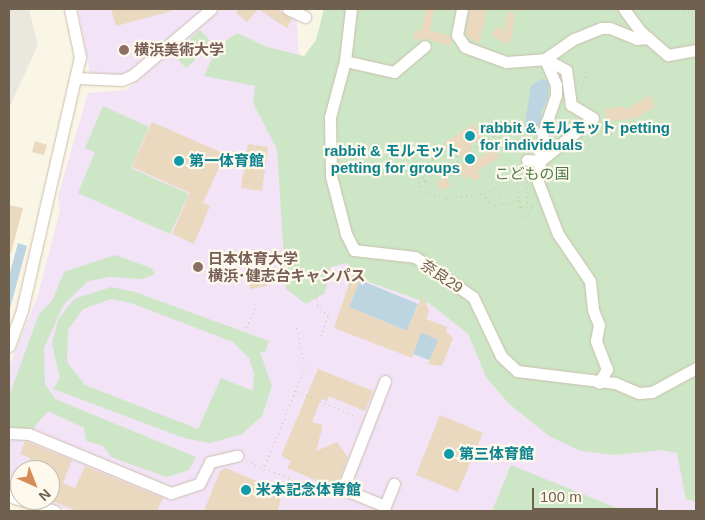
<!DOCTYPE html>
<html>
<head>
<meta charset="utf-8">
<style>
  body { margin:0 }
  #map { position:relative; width:705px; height:520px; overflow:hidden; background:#faf6e6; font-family:Arial,"Noto Sans JP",sans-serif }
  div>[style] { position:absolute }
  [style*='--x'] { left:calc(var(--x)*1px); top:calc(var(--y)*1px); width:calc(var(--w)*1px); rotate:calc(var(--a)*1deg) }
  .industrial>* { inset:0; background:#eae7df }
  .education>* { inset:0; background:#f3e3f6 }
  .green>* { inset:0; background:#cde6c6 }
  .water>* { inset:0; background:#bdd5e1 }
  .building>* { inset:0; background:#ead8bf }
  .path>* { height:1px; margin-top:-0.5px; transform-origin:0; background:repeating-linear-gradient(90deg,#d1bea4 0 1px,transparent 0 5px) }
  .roads { filter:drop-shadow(0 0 1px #cabfad) drop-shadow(0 0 1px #cabfad) }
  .minor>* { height:11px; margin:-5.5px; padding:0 5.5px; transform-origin:5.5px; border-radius:5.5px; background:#fff }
  .dots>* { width:14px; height:14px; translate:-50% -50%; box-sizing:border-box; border:2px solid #fdf9ec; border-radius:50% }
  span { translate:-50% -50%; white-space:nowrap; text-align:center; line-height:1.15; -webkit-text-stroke:4.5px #fdf9ec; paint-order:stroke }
  .education-label { font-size:15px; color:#785e54; font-weight:700 }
  .left { translate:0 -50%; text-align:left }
  .culture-label { font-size:15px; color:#0d838f; font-weight:700 }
  .right { translate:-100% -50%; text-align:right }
  .park-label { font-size:15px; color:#4f7a4a }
  .street-label { font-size:15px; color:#70604e }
  .frame { position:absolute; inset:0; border:10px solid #70604e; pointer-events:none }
  .north { position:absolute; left:10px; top:460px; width:50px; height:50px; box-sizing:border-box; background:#fdf9ec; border:1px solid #c5bcad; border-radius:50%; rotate:136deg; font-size:14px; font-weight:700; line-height:20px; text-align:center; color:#70604e }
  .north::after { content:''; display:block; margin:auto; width:18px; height:22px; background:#d68c58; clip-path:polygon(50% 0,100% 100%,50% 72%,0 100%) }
  .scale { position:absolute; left:532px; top:488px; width:126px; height:22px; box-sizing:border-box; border:2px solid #70604e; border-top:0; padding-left:6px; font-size:15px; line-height:18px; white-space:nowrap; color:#70604e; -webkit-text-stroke:4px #fdf9ec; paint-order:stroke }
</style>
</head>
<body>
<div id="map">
  <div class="industrial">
    <div style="clip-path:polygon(9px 9px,29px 9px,38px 45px,9px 108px)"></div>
  </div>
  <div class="education">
    <div style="clip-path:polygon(78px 9px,202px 9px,152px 58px,125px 75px,90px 74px)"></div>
    <div style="clip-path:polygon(219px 9px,280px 9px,297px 20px,302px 119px,361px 279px,430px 304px,468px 334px,486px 377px,508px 403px,696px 433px,696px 511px,69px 511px,39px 500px,50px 500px,50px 470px,20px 470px,20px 494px,9px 490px,9px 367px,38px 295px,60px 210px,58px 196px,88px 93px,126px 90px)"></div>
  </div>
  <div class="green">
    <div style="clip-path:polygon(324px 9px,696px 9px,696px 502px,686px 499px,677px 453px,662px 450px,615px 455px,581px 451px,549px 436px,508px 403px,486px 377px,468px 334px,430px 304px,361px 279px,347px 263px,331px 267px,325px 293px,306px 304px,286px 289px,277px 149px,253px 103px,255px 86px,204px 76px,217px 47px,237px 33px,267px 47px,304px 56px,316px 40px)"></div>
    <div style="clip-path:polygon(200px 30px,213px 44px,186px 68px,173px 54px)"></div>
    <div style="clip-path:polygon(103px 106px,149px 127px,131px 168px,189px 194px,170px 234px,78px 193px,95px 152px,85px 148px)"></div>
    <div style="clip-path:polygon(115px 255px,151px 268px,155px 274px,142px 279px,110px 277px,88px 281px,64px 304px,44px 348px,45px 384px,55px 399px,196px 457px,189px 470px,166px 477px,111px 457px,103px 446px,86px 441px,84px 428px,48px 411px,30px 432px,9px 426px,9px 396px,39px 314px,52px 301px,64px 272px)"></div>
    <div style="clip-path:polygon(evenodd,111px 287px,135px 292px,269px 341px,265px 352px,260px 352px,272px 386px,262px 416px,242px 434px,210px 443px,184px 438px,53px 389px,60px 378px,52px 344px,58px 320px,74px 299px,111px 287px,111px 299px,131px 303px,233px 342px,249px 358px,254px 373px,253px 391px,221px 378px,198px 429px,85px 385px,67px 362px,68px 330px,83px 309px,111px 299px)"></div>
    <div style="clip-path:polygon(511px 465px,624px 511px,492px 511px)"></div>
  </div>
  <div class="water">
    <div style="clip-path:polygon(541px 79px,549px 81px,548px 99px,541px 112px,543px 125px,532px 136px,524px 129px,531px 86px)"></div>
    <div style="clip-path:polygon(18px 243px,27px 246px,9px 312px,9px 276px)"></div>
    <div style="clip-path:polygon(360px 280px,418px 304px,407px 331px,349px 307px)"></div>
    <div style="clip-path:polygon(421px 332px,445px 343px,437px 363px,413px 354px)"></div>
  </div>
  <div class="building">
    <div style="clip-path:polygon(111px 9px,171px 9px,172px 11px,116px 26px)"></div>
    <div style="clip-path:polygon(239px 9px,277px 9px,292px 19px,287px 28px,258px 9px,247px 22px,236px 13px)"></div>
    <div style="clip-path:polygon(426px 9px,435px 9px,430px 30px,450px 36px,451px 46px,427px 39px,413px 40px,415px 30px,421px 31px)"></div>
    <div style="clip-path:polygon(469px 9px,487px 9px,479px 44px,466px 35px)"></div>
    <div style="clip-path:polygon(508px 12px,515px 14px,512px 37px,507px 45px,491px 35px,497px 26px,504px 31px)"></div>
    <div style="clip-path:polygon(650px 95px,655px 107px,636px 118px,606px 122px,605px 109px,624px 106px,625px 110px)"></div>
    <div style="clip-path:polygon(152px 122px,225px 154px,203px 203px,210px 206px,194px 244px,172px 234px,190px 193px,132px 167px)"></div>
    <div style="clip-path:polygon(474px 123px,482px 138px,469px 146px,477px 159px,494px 148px,500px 157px,477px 171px,482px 176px,475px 181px,470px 176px,465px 179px,457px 166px,465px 162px,457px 148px,447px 150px,444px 143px)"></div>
    <div style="clip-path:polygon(35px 141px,47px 145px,44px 155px,32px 152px)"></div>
    <div style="clip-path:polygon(248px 144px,268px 147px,262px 191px,241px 188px)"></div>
    <div style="clip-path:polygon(446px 177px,451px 185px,441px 191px,436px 182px)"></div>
    <div style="clip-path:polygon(9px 205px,23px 208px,11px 253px,9px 253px)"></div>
    <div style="clip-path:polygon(264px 266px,267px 286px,250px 289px,247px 268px)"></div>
    <div style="clip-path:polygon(352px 275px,362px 276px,349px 307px,407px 331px,422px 296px,429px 310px,426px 319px,447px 327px,446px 332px,453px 338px,442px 366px,428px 364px,438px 340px,421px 332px,412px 358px,334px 328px)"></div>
    <div style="clip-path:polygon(318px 369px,373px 391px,365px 411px,329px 396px,327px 401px,321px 399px,312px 422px,323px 425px,316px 451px,337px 442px,348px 457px,336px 489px,287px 468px,291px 461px,281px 456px)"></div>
    <div style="clip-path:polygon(440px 415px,483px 433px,458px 492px,416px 475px)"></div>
    <div style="clip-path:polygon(25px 441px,72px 460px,63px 483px,75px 488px,85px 466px,163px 498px,157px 511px,77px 511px,50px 500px,50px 470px,25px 470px,30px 458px,20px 454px)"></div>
    <div style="clip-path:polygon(226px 468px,282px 492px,278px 511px,204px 511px,220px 471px)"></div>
  </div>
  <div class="path">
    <div style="--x:678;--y:9;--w:19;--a:16"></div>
    <div style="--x:580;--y:91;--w:24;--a:-71"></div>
    <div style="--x:433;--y:159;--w:17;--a:152"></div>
    <div style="--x:418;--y:167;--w:17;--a:-118"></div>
    <div style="--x:410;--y:152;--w:17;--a:-28"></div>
    <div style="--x:425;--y:144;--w:32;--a:62"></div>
    <div style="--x:440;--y:172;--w:21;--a:-31"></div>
    <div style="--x:458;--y:161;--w:6;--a:-99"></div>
    <div style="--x:457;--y:155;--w:42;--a:-27.2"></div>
    <div style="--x:494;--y:136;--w:17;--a:13"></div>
    <div style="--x:511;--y:140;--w:15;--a:58"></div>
    <div style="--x:418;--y:168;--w:21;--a:61"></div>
    <div style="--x:528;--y:172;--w:31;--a:92"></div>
    <div style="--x:527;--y:203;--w:6;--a:39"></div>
    <div style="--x:425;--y:180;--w:6;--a:162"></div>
    <div style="--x:419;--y:182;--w:9;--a:84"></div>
    <div style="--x:420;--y:191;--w:27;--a:15"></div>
    <div style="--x:446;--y:198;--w:34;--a:-7"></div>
    <div style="--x:480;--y:194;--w:25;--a:-23"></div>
    <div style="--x:503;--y:184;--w:17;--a:-100"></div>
    <div style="--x:500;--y:167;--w:5;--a:-22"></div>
    <div style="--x:505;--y:165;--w:21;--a:53"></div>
    <div style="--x:518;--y:182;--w:18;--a:87"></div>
    <div style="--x:519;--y:200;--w:29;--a:166"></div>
    <div style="--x:491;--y:207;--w:16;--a:-117"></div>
    <div style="--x:499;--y:188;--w:18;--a:74"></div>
    <div style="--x:520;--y:200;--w:7;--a:90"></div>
    <div style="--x:520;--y:207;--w:10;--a:73"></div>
    <div style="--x:523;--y:217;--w:5;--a:22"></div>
    <div style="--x:528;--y:219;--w:13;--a:-72"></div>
    <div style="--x:532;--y:207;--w:12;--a:180"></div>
    <div style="--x:316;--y:284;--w:21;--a:87"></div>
    <div style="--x:317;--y:305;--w:16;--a:45"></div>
    <div style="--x:328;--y:316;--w:21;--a:109"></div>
    <div style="--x:244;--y:332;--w:30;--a:-63"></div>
    <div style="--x:297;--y:391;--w:68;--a:23.5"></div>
    <div style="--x:246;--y:461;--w:101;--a:22"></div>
    <div style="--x:263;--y:470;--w:110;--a:-67.6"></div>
    <div style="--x:305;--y:368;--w:45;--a:-101.6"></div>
  </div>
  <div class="roads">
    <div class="minor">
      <div style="--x:288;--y:9;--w:19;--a:25"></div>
      <div style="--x:351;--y:9;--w:52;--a:96.6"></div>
      <div style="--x:345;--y:61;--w:58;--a:105"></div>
      <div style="--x:330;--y:117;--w:59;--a:89"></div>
      <div style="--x:331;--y:176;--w:60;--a:75.5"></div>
      <div style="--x:346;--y:234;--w:18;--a:63"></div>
      <div style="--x:354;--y:250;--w:61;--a:6.5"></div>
      <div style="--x:415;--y:257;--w:70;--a:34.6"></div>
      <div style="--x:473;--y:297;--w:65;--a:64.6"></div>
      <div style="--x:501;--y:356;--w:22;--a:43"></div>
      <div style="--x:517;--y:371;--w:99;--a:7"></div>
      <div style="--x:615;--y:383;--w:26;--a:23"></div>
      <div style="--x:639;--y:393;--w:13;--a:-4"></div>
      <div style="--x:652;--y:392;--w:50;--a:-28.6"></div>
      <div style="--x:462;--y:9;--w:26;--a:101"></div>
      <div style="--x:457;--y:35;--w:14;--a:56"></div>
      <div style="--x:465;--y:47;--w:44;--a:20.1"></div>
      <div style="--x:506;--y:62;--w:39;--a:-4"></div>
      <div style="--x:545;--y:59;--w:35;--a:-35"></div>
      <div style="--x:574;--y:39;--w:29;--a:-22"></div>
      <div style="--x:601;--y:28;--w:9;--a:0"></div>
      <div style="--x:610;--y:28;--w:29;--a:22"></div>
      <div style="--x:637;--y:39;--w:11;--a:-5"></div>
      <div style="--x:624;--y:9;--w:27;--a:54"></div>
      <div style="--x:640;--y:31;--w:37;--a:41"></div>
      <div style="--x:668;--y:55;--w:28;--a:-10"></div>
      <div style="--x:545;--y:59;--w:28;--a:67"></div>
      <div style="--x:556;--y:85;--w:10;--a:90"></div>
      <div style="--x:556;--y:95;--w:39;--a:109"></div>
      <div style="--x:543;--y:132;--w:50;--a:95.7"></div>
      <div style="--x:538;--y:182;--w:56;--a:69"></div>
      <div style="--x:558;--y:234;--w:57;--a:55.8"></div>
      <div style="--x:590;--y:281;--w:29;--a:84"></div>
      <div style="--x:593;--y:310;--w:16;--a:68"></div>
      <div style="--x:599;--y:325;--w:16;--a:101"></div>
      <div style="--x:596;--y:341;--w:30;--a:69"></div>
      <div style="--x:607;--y:369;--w:16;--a:120"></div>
      <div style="--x:345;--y:61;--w:50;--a:12.7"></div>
      <div style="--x:394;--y:72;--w:40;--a:-40"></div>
      <div style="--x:76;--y:78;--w:46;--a:2.5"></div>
      <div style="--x:122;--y:80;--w:12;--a:-24"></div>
      <div style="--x:133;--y:75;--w:102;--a:-40.2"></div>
      <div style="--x:527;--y:160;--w:13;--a:4"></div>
      <div style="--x:540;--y:161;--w:68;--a:-39.1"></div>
      <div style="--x:593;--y:118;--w:26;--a:-149"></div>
      <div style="--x:571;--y:105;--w:35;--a:-98"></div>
      <div style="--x:566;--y:70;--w:24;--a:-152"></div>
      <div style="--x:9;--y:346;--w:38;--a:-70"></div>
      <div style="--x:22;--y:310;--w:260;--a:-77.1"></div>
      <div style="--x:80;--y:57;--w:49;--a:-101.8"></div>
      <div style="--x:385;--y:381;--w:116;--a:111.3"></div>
      <div style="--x:343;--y:489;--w:45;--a:22"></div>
      <div style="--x:385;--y:506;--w:24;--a:-68"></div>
      <div style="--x:9;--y:433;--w:20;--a:3"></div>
      <div style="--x:29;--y:434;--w:154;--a:22.6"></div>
      <div style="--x:171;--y:493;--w:29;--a:-18"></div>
      <div style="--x:199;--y:484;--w:25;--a:-63"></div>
      <div style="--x:210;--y:462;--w:28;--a:-13"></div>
      <div style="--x:9;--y:496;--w:48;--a:18.1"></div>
    </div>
  </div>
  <div class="dots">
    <div style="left:124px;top:50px;background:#8d6e63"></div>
    <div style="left:470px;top:136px;background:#0f9aa8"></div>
    <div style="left:470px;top:159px;background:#0f9aa8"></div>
    <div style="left:179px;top:161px;background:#0f9aa8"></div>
    <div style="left:198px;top:267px;background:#8d6e63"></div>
    <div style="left:449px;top:454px;background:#0f9aa8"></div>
    <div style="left:246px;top:490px;background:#0f9aa8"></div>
  </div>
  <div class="education-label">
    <span class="left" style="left:134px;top:50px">横浜美術大学</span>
    <span class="left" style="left:208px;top:267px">日本体育大学<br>横浜･健志台キャンパス</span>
  </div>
  <div class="culture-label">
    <span class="left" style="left:480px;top:136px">rabbit &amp; モルモット petting<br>for individuals</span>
    <span class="right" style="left:460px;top:159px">rabbit &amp; モルモット<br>petting for groups</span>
    <span class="left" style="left:189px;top:161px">第一体育館</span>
    <span class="left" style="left:459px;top:454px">第三体育館</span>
    <span class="left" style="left:256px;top:490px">米本記念体育館</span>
  </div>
  <div class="park-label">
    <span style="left:532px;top:174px">こどもの国</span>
  </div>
  <div class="street-label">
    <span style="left:442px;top:276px;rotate:34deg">奈良29</span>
  </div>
  <div class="frame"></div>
  <div class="north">N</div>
  <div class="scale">100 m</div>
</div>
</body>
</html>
